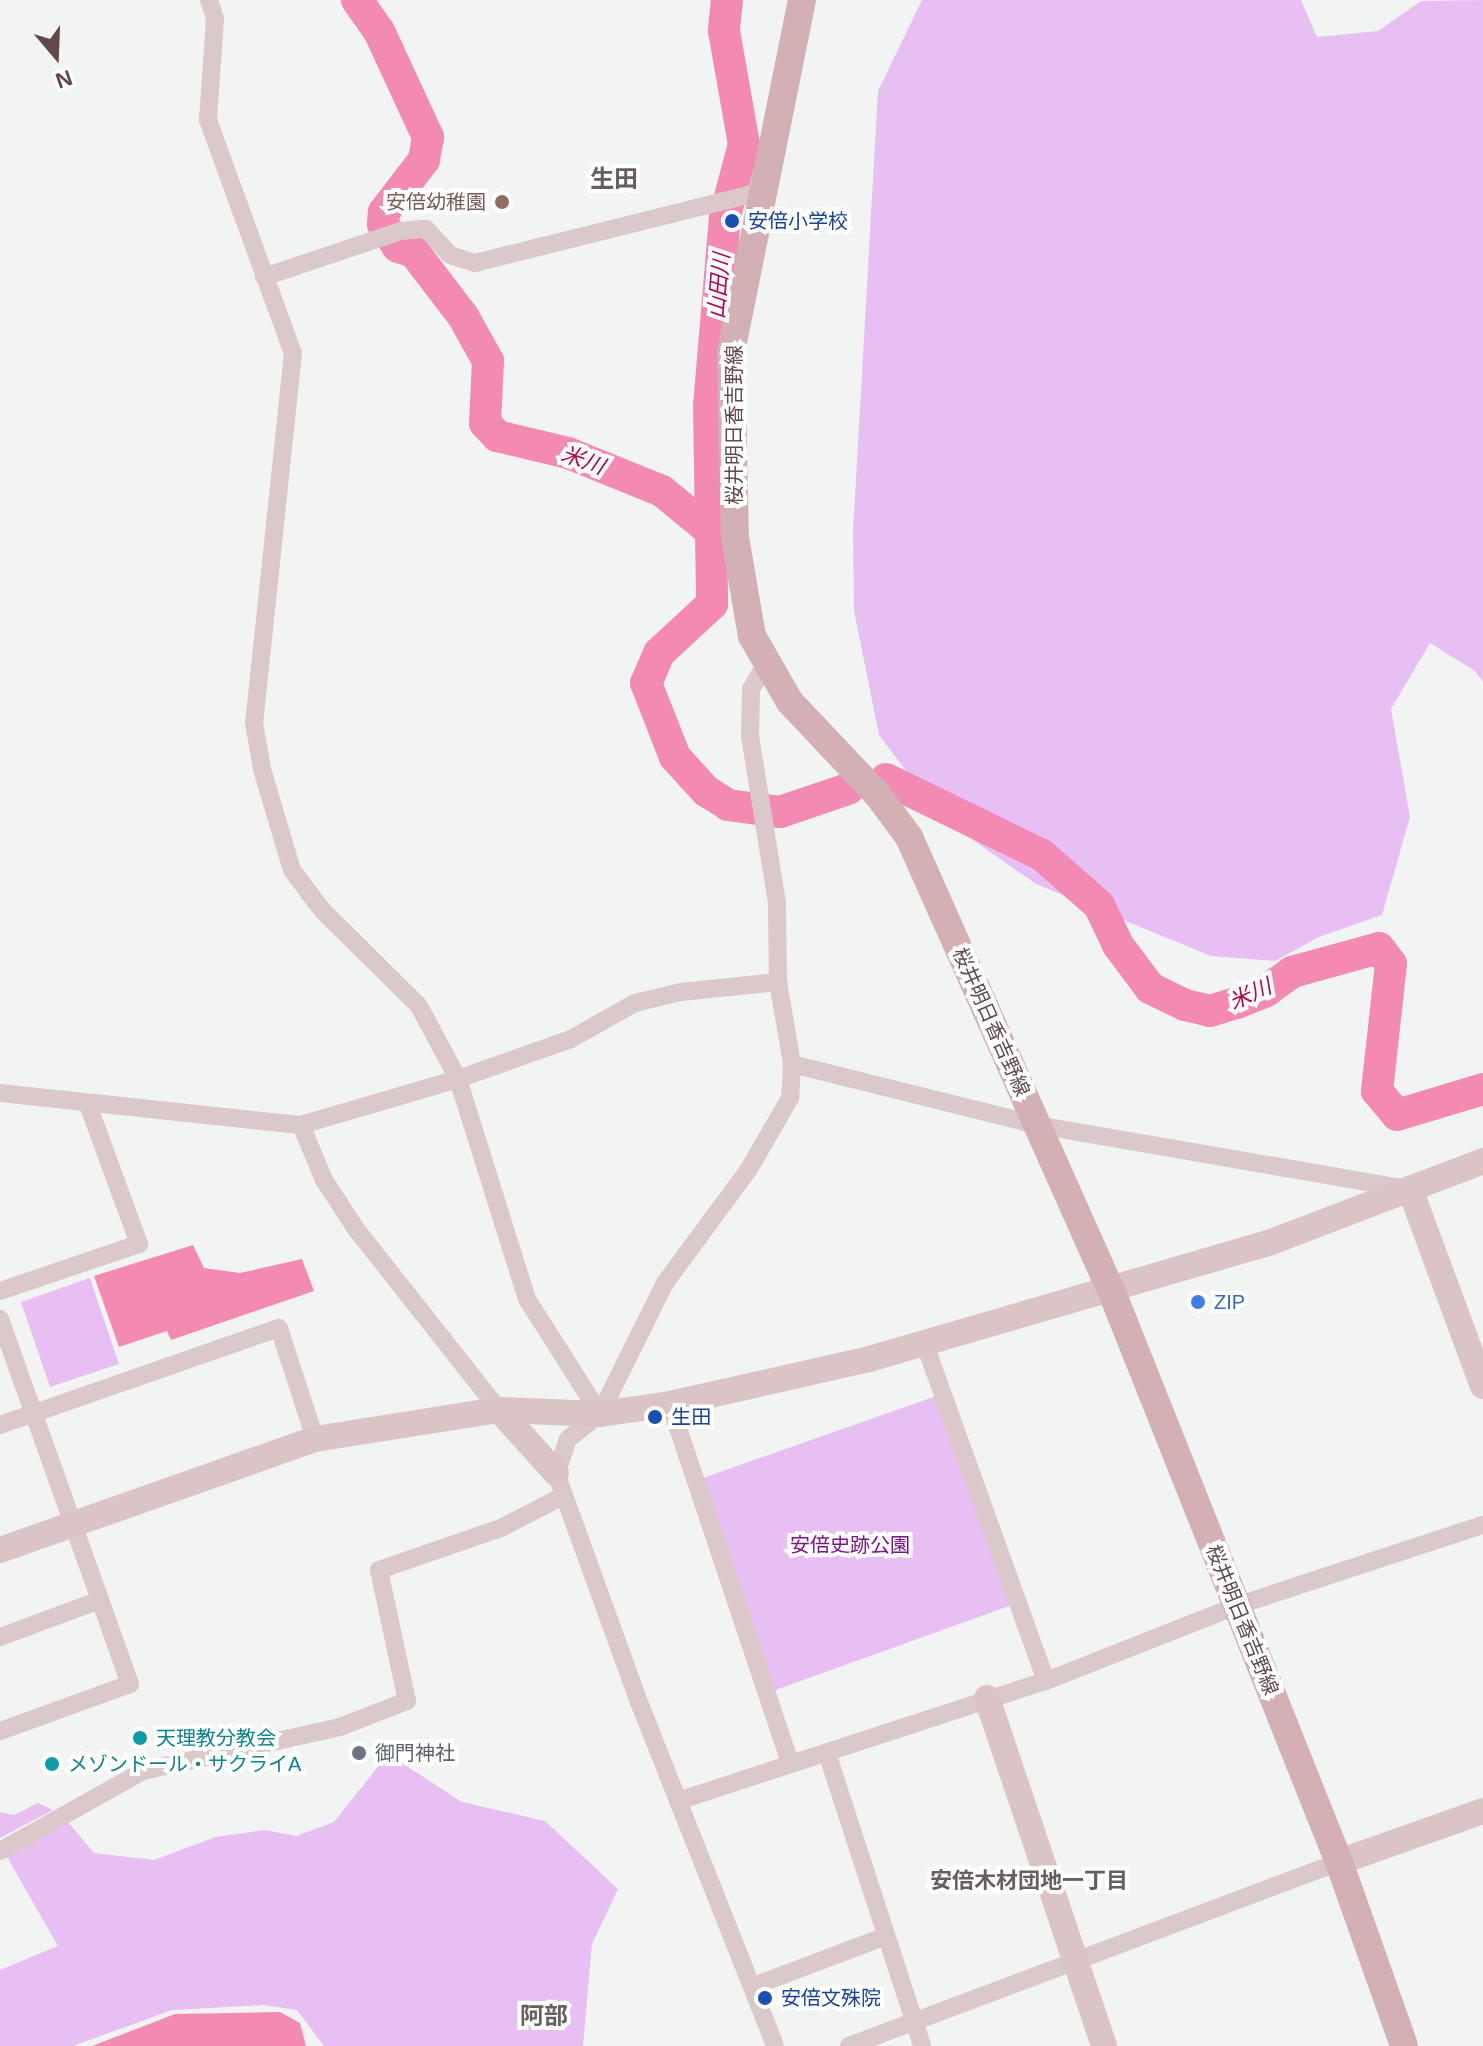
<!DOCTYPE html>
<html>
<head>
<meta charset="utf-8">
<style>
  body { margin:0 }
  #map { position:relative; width:1483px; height:2046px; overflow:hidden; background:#f2f4f3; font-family:Helvetica,"Noto Sans JP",sans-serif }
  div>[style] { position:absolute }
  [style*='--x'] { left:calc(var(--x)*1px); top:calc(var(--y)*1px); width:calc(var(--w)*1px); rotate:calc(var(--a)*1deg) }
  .green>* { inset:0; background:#e7bff3 }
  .water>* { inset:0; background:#f28ab4 }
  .river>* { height:32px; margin:-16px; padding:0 16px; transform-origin:16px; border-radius:16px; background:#f28ab4 }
  .street>* { height:18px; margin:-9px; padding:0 9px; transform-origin:9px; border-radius:9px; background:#dac8ca }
  .secondary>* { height:26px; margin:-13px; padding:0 13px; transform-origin:13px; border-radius:13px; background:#dbc4c6 }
  .primary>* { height:28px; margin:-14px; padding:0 14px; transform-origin:14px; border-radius:14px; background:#d2b0b4 }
  .dots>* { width:22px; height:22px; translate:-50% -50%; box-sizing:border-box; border:4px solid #fff; border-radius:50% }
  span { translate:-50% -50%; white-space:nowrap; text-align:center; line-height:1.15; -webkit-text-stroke:8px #fff; paint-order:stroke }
  .education-label { font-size:20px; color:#785e54 }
  .right { translate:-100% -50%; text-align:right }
  .transit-label { font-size:20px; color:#164399 }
  .left { translate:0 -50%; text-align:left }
  .street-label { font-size:20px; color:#61484b }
  .shop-label { font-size:20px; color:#366cbe }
  .park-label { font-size:20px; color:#7c1289 }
  .culture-label { font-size:20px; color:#0d838f }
  .worship-label { font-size:20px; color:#5b616d }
  .water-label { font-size:22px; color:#b9034c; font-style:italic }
  .neighbourhood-label { font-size:22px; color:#675e5e; font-weight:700 }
  .quarter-label { font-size:24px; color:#675e5e; font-weight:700 }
  .north { position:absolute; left:16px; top:16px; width:80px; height:80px; -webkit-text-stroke:6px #fff; paint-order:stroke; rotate:161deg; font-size:22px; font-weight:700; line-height:32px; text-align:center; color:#61484b }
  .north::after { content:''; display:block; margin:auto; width:28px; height:36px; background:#61484b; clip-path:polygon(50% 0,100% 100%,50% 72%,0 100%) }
</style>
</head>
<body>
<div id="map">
  <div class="green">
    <div style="clip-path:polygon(922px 0,1301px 0,1317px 37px,1378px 31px,1421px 1px,1483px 0,1483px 682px,1475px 671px,1430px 643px,1391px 709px,1410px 817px,1382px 915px,1319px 937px,1275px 961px,1211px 956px,1036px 884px,943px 819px,879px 735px,854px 611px,853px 532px,878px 91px)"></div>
    <div style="clip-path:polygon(90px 1278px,119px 1364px,50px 1387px,21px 1302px)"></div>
    <div style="clip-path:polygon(939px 1395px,1012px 1605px,770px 1692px,700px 1479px)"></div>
    <div style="clip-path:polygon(388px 1754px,462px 1802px,545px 1821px,618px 1889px,592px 1944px,583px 2046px,324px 2046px,297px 2010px,263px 2005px,172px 2010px,73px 2046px,0 2046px,0 1970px,58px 1946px,7px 1857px,68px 1822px,94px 1853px,154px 1860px,216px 1837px,265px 1830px,296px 1836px,334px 1822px)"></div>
    <div style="clip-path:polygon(38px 1803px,53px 1810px,0 1838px,0 1812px,14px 1815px)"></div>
  </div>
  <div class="water">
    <div style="clip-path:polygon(193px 1245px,204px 1268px,240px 1273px,302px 1259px,314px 1291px,171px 1340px,167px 1331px,119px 1347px,94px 1276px)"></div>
    <div style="clip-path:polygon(280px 2012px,300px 2023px,306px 2046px,92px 2046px,175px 2014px)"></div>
  </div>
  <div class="river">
    <div style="--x:357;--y:0;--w:38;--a:55"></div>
    <div style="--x:379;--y:31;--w:117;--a:65.2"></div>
    <div style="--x:428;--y:137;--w:23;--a:100"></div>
    <div style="--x:424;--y:160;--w:66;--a:127.6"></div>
    <div style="--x:384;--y:212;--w:12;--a:95"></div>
    <div style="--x:383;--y:224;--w:27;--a:57"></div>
    <div style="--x:398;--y:247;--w:17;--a:17"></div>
    <div style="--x:414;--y:252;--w:81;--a:52.6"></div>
    <div style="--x:463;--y:316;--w:51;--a:60.9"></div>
    <div style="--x:488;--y:361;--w:62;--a:92.8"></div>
    <div style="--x:485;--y:423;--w:18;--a:47"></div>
    <div style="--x:497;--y:436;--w:73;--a:13.5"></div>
    <div style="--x:568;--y:453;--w:101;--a:22"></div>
    <div style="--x:662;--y:491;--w:58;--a:39.4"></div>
    <div style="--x:727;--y:0;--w:31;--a:96"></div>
    <div style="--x:724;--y:31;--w:115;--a:80"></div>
    <div style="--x:744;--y:144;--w:74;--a:104.8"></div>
    <div style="--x:725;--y:216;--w:190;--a:94.8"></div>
    <div style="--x:709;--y:405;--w:199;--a:89.1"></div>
    <div style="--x:712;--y:604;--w:72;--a:137.2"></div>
    <div style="--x:659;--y:653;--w:33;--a:113"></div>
    <div style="--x:646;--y:683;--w:79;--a:68.6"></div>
    <div style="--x:675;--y:757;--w:46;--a:47.6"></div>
    <div style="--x:706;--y:791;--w:26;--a:32"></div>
    <div style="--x:728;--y:805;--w:52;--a:7.7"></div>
    <div style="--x:780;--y:812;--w:72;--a:-18.7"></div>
    <div style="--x:886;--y:779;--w:174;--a:26"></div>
    <div style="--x:1042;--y:855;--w:76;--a:41.3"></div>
    <div style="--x:1099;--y:905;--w:44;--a:64.6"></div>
    <div style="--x:1118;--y:945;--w:54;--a:53.3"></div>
    <div style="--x:1150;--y:988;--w:39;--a:26"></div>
    <div style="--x:1185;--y:1005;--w:26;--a:13"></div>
    <div style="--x:1210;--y:1011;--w:28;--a:-17"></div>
    <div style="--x:1237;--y:1003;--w:31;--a:-22"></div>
    <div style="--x:1266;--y:991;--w:32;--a:-36"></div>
    <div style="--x:1292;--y:972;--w:90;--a:-15.4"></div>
    <div style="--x:1379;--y:948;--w:20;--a:53"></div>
    <div style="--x:1391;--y:964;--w:128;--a:96.3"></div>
    <div style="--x:1377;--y:1091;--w:31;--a:50"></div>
    <div style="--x:1397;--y:1115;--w:90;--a:-16.8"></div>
  </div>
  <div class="street">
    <div style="--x:209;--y:0;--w:20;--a:72"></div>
    <div style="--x:215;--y:19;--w:101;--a:94"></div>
    <div style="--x:208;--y:120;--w:248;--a:70"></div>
    <div style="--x:293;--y:353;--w:372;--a:96"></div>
    <div style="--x:254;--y:723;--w:47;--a:80.1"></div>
    <div style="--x:262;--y:769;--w:105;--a:73.5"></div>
    <div style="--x:292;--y:870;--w:50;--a:53.1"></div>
    <div style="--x:322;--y:910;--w:136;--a:44.7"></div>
    <div style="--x:419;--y:1006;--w:83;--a:61.9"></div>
    <div style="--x:458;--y:1079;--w:231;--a:72.6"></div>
    <div style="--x:527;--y:1299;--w:136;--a:57.6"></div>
    <div style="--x:264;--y:277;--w:145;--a:-18.6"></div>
    <div style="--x:401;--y:231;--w:25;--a:-5"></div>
    <div style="--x:426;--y:229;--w:35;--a:47"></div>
    <div style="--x:450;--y:255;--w:26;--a:18"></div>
    <div style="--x:475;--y:263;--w:297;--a:-14"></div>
    <div style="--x:765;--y:665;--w:28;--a:120"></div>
    <div style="--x:751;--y:689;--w:47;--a:91.2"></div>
    <div style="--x:750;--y:736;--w:169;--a:80.8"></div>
    <div style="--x:777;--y:903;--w:79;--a:89.3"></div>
    <div style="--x:778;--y:982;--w:83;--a:80.3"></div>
    <div style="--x:792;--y:1064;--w:34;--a:93"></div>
    <div style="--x:790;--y:1098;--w:82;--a:120"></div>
    <div style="--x:749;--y:1169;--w:142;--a:126.4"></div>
    <div style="--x:665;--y:1283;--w:146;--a:116.4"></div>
    <div style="--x:600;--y:1414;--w:41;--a:142"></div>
    <div style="--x:568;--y:1439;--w:36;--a:109"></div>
    <div style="--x:556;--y:1473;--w:244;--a:70.1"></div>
    <div style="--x:639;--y:1702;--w:370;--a:68.4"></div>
    <div style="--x:792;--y:1064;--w:252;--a:14"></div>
    <div style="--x:1037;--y:1125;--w:376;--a:9.8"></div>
    <div style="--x:0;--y:1093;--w:303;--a:6.1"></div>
    <div style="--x:301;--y:1125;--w:164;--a:-16.3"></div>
    <div style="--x:458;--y:1079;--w:120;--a:-19.5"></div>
    <div style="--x:571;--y:1039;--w:73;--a:-29.4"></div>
    <div style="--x:635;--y:1003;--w:47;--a:-13.4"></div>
    <div style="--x:681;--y:992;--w:98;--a:-5.9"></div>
    <div style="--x:301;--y:1125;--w:60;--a:67.3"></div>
    <div style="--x:324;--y:1180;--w:59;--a:56.9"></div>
    <div style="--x:356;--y:1229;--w:231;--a:51.7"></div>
    <div style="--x:0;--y:1291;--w:147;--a:-18.7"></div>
    <div style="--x:139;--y:1244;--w:148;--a:-110.1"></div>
    <div style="--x:0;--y:1319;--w:387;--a:70.4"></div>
    <div style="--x:130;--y:1684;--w:138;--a:160.1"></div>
    <div style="--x:924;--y:1342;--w:360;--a:70.2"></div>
    <div style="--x:670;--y:1404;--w:379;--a:71.5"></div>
    <div style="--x:0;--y:1425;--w:295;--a:-19.2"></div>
    <div style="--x:279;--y:1328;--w:117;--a:72"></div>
    <div style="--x:0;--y:1637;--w:107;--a:-20.3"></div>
    <div style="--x:827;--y:1753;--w:308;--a:72"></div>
    <div style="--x:678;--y:1801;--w:387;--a:-18.1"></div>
    <div style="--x:1046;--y:1681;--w:204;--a:-21.5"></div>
    <div style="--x:1236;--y:1606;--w:260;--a:-18.2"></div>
    <div style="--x:0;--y:1851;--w:164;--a:-29.2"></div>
    <div style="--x:143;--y:1771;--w:202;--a:-12.6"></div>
    <div style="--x:340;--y:1727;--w:72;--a:-21.2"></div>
    <div style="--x:407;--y:1701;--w:134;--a:-102.1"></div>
    <div style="--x:379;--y:1570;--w:129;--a:-19"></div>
    <div style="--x:501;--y:1528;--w:68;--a:-27.3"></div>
    <div style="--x:754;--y:1986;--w:141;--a:-20.7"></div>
    <div style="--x:849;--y:2046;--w:523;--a:-20.58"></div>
  </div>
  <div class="secondary">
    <div style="--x:1410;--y:1189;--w:78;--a:-21"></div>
    <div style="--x:499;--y:1410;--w:85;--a:47.9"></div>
    <div style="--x:0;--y:1550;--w:334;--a:-19.4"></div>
    <div style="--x:315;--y:1439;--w:186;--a:-9"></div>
    <div style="--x:499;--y:1410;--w:101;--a:2.3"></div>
    <div style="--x:600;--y:1414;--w:71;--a:-8.1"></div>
    <div style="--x:670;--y:1404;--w:204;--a:-12.7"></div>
    <div style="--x:869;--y:1359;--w:419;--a:-16.2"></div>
    <div style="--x:1271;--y:1242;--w:149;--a:-20.9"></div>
    <div style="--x:1410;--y:1189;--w:210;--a:69.7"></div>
    <div style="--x:987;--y:1698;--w:367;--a:71.4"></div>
    <div style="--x:1339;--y:1862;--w:153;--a:-19.5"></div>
  </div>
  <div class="primary">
    <div style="--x:802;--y:0;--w:359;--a:101.4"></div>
    <div style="--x:731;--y:352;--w:185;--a:88.8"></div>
    <div style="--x:735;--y:537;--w:100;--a:80.3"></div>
    <div style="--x:752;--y:636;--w:76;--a:60.1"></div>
    <div style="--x:790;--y:702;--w:127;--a:46.6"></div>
    <div style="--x:877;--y:794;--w:54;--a:53.3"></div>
    <div style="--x:909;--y:837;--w:496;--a:66"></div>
    <div style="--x:1111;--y:1290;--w:616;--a:68.27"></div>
    <div style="--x:1339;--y:1862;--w:195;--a:70.5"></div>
  </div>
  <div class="dots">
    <div style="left:502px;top:202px;background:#8d6e63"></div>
    <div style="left:732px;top:221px;background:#1a4fb4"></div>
    <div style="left:1198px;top:1302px;background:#3f7fe0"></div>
    <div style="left:655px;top:1417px;background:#1a4fb4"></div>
    <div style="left:140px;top:1738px;background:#0f9aa8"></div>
    <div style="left:359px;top:1753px;background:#6b7280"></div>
    <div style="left:52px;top:1764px;background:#0f9aa8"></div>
    <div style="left:765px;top:1998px;background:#1a4fb4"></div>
  </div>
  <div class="education-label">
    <span class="right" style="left:486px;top:202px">安倍幼稚園</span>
  </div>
  <div class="transit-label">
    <span class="left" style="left:748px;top:221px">安倍小学校</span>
    <span class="left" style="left:671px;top:1417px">生田</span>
    <span class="left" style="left:781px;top:1998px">安倍文殊院</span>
  </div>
  <div class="street-label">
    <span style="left:734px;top:425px;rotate:-90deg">桜井明日香吉野線</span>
    <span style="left:991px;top:1022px;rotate:66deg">桜井明日香吉野線</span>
    <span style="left:1242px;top:1620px;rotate:68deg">桜井明日香吉野線</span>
  </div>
  <div class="shop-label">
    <span class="left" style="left:1214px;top:1302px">ZIP</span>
  </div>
  <div class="park-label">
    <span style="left:850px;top:1545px">安倍史跡公園</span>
  </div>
  <div class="culture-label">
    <span class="left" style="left:156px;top:1738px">天理教分教会</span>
    <span class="left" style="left:68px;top:1764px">メゾンドール・サクライA</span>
  </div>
  <div class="worship-label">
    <span class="left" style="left:375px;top:1753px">御門神社</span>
  </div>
  <div class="water-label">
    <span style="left:719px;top:286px;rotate:-85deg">山田川</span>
    <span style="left:583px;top:460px;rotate:20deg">米川</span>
    <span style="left:1250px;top:994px;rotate:-24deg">米川</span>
  </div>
  <div class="neighbourhood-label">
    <span style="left:1029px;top:1881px">安倍木材団地一丁目</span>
  </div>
  <div class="quarter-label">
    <span style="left:614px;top:179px">生田</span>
    <span style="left:544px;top:2016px">阿部</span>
  </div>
  <div class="north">N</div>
</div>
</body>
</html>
